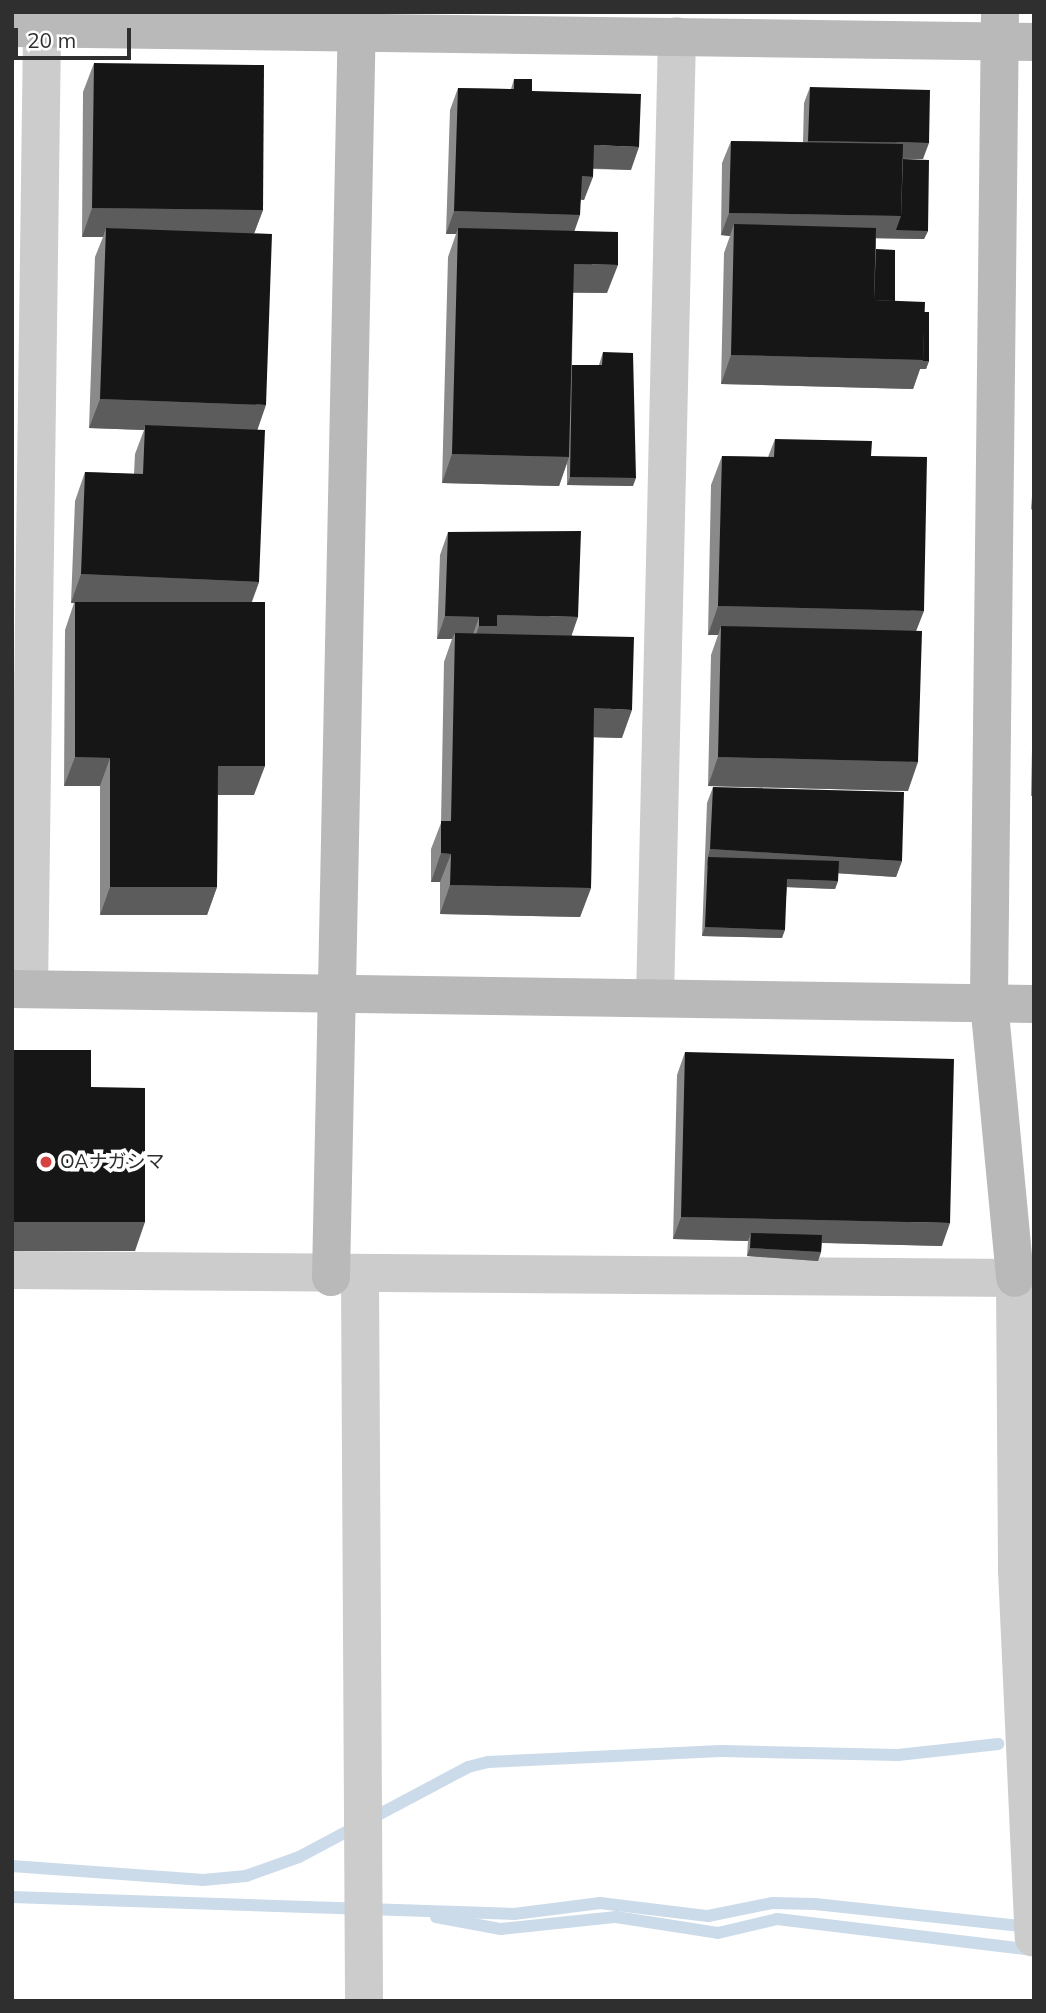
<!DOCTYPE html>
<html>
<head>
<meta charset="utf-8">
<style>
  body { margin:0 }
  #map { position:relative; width:1046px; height:2013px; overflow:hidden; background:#fff; font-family:Mulish,"Noto Sans JP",sans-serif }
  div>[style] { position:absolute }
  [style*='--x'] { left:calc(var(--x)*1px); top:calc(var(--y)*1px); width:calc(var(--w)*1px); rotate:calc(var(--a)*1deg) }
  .stream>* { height:12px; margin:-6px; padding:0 6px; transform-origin:6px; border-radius:6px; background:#ccdbe9 }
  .street>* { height:38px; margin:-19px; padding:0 19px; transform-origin:19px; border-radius:19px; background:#ccc }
  .secondary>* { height:38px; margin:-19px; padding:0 19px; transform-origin:19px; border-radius:19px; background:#b9b9b9 }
  .wall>* { inset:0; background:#8a8a8a }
  .shaded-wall>* { inset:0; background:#5c5c5c }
  .building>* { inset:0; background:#161616 }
  .dots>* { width:19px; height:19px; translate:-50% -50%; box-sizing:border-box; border:4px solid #fff; border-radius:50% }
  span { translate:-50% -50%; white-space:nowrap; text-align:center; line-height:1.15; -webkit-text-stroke:7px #fff; paint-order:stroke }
  .poi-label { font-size:19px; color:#2f2f2f }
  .left { translate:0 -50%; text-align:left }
  .frame { position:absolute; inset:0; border:14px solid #2f2f2f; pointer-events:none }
  .scale { position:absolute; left:14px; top:28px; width:117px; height:32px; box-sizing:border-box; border:4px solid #2f2f2f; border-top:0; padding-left:9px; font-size:21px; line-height:24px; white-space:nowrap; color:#2f2f2f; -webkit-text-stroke:5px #fff; paint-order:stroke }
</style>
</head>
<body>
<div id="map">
  <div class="stream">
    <div style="--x:12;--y:1866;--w:192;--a:4.2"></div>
    <div style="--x:203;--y:1880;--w:43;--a:-5.3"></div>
    <div style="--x:246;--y:1876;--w:56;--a:-19.7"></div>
    <div style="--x:299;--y:1857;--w:191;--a:-28"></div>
    <div style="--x:468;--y:1767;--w:21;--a:-14"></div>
    <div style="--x:488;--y:1762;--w:233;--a:-2.7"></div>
    <div style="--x:721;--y:1751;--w:177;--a:1.3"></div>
    <div style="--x:898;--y:1755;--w:101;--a:-6.3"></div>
    <div style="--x:12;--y:1897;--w:502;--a:1.94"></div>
    <div style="--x:514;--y:1914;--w:87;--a:-7.3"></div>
    <div style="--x:600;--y:1903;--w:109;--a:6.9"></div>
    <div style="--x:708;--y:1916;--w:65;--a:-11.5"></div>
    <div style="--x:772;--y:1903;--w:43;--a:1.3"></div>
    <div style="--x:815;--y:1904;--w:215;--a:6.1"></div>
    <div style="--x:436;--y:1917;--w:66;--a:10.5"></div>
    <div style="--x:501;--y:1929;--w:116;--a:-6"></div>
    <div style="--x:616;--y:1917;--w:103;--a:8.9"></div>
    <div style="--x:718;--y:1933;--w:61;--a:-13.3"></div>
    <div style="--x:777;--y:1919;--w:258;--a:6.9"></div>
  </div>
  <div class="street">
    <div style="--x:29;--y:989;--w:960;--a:-89.22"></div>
    <div style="--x:655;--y:998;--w:962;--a:-88.69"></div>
    <div style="--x:12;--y:1270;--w:1022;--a:0.45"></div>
    <div style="--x:360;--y:1277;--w:724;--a:89.68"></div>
    <div style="--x:1015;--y:1278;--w:292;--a:89.6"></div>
    <div style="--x:1017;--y:1570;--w:368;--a:87.4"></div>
  </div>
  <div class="secondary">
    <div style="--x:1000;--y:12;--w:990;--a:90.64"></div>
    <div style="--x:989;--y:1002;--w:277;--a:84.6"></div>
    <div style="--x:12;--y:28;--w:1022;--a:0.78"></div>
    <div style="--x:12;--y:989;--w:1022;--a:0.84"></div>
    <div style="--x:331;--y:1277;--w:1265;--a:-88.82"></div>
  </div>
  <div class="wall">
    <div style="clip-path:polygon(94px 63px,263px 210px,254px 234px,259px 582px,252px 602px,254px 795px,218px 795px,217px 887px,207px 915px,100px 915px,100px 786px,64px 786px,65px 630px,74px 603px,71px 603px,75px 501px,85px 472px,134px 474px,135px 454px,144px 430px,89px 428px,95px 257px,103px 237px,82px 237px,83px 92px)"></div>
    <div style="clip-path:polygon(514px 79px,532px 91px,631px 170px,593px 169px,584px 200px,581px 199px,574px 231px,607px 293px,573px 293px,572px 365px,599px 365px,603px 352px,633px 486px,567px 485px,567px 463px,559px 486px,442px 483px,448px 257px,456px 234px,446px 234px,450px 110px,458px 88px,511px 89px)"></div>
    <div style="clip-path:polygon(810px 87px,923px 159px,903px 159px,928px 231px,924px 239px,876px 238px,876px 249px,895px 301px,924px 312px,929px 361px,926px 369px,920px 369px,913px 389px,721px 384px,724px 253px,730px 236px,721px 235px,722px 163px,731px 141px,803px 142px,804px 103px)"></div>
    <div style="clip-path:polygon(775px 439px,871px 456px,916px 630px,908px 791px,708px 786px,711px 655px,718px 635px,708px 635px,711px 485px,722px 456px,768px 457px)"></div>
    <div style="clip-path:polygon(1034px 471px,1034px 511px,1031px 509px)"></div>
    <div style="clip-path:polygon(448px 532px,572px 635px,622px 738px,594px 737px,591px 888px,580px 917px,440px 914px,440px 882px,431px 882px,431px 849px,441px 823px,444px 662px,452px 639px,437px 639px,440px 555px)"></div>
    <div style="clip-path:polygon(1034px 699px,1034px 796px,1031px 796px,1033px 702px)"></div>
    <div style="clip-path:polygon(713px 787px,902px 861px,896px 877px,838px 873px,838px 881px,835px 889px,787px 887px,782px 938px,702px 936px,707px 803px)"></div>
    <div style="clip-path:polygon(685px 1052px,942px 1246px,822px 1243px,821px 1252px,818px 1261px,747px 1256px,748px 1241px,673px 1239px,677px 1075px)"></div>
  </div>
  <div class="shaded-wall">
    <div style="clip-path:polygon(808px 141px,929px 143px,923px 159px,802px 157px)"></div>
    <div style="clip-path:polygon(594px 145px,639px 147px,631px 170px,586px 168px)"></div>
    <div style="clip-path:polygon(582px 176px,593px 177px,584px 200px,573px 199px)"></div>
    <div style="clip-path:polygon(92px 208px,263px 210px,252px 239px,106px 228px,103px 237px,82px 237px)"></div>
    <div style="clip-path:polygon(454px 211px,580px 215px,572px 238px,458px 228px,456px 234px,446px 234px)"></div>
    <div style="clip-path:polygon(729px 213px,901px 216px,928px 231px,924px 239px,734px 236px,734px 224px,730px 236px,721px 235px)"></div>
    <div style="clip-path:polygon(574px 264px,618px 265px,607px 293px,564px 292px)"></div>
    <div style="clip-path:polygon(731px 355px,923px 360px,929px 361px,926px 369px,920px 369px,913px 389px,721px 384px)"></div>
    <div style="clip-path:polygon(100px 399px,266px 405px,256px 434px,145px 425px,144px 430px,89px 428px)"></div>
    <div style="clip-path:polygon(452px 454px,569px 457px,559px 486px,442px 483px)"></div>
    <div style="clip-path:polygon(570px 477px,636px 478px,633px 486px,567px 485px)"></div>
    <div style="clip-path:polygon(81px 574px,259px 582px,248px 611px,71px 603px)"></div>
    <div style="clip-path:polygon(718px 606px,924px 611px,913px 639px,721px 626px,718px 635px,708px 635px)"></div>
    <div style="clip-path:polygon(497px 615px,578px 617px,570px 640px,471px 649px,479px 626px)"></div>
    <div style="clip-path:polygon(445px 616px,479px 617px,471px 640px,455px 633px,452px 639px,437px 639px)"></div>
    <div style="clip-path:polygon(594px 708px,632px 710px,622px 738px,584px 737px)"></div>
    <div style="clip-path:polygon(75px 757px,110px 758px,100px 786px,64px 786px)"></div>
    <div style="clip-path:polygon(718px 757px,918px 762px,908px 791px,708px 786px)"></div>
    <div style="clip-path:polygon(218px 766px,265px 766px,254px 795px,207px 795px)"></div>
    <div style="clip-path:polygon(710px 849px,902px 861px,896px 877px,707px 865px,708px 857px)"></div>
    <div style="clip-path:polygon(441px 853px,451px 854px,440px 882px,431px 882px)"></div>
    <div style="clip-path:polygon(787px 879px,838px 881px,835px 889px,784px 887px)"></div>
    <div style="clip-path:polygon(450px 885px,591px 888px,580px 917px,440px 914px)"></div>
    <div style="clip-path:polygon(110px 887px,217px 887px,207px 915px,100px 915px)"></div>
    <div style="clip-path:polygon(705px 927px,785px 930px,782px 938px,702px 936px)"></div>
    <div style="clip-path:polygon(681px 1217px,950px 1223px,942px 1246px,750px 1241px,751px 1233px,748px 1241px,673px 1239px)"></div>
    <div style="clip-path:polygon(12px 1222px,145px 1222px,135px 1251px,12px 1251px)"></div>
    <div style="clip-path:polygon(750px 1248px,821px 1252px,818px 1261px,747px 1256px)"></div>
  </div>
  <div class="building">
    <div style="clip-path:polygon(94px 63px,264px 65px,263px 210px,92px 208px)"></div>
    <div style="clip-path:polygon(514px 79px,532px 79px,532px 91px,641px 94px,639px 147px,594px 145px,593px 177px,582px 176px,580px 215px,454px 211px,458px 88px,514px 89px)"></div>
    <div style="clip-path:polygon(810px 87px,930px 90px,929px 143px,808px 141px)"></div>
    <div style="clip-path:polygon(731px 141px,903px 144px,901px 216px,729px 213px)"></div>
    <div style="clip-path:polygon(903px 159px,929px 160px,928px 231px,896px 230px,901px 216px)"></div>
    <div style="clip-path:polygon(734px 224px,876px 228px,874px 300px,925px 302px,923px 360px,731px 355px)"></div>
    <div style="clip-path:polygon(106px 228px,272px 234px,266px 405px,100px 399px)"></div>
    <div style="clip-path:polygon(458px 228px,618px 232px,618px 265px,574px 264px,569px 457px,452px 454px)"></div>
    <div style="clip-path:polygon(876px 249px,895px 250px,895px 301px,874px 300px)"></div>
    <div style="clip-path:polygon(924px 312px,929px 312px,929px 361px,923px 361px)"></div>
    <div style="clip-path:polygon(603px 352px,633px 353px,636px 478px,570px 477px,572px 365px,602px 365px)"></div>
    <div style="clip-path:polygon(145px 425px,265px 430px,259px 582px,81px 574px,85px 472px,143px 474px)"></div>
    <div style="clip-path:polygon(775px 439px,872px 441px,871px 456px,927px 457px,924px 611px,718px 606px,722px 456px,774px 457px)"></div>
    <div style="clip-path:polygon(581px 531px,578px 617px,497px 615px,497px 626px,479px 626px,479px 617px,445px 616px,448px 532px)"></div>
    <div style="clip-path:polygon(75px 602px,265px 602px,265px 766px,218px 766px,217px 887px,110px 887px,110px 758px,75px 757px)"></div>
    <div style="clip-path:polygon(721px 626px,922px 631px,918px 762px,718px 757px)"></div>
    <div style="clip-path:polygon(455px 633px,634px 637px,632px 710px,594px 708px,591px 888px,450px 885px,451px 854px,441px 853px,441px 821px,451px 821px)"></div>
    <div style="clip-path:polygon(713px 787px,904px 792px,902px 861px,710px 849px)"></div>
    <div style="clip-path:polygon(708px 857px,839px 861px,838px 881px,787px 879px,785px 930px,705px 927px)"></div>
    <div style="clip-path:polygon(12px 1050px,91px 1050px,91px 1087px,145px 1088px,145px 1222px,12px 1222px)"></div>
    <div style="clip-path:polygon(685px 1052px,954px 1059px,950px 1223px,681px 1217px)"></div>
    <div style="clip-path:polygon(751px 1233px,822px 1235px,821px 1252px,750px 1248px)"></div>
  </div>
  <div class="dots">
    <div style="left:46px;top:1162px;background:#d74240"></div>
  </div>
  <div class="poi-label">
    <span class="left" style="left:60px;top:1162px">OAナガシマ</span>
  </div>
  <div class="frame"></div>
  <div class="scale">20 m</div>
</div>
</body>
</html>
